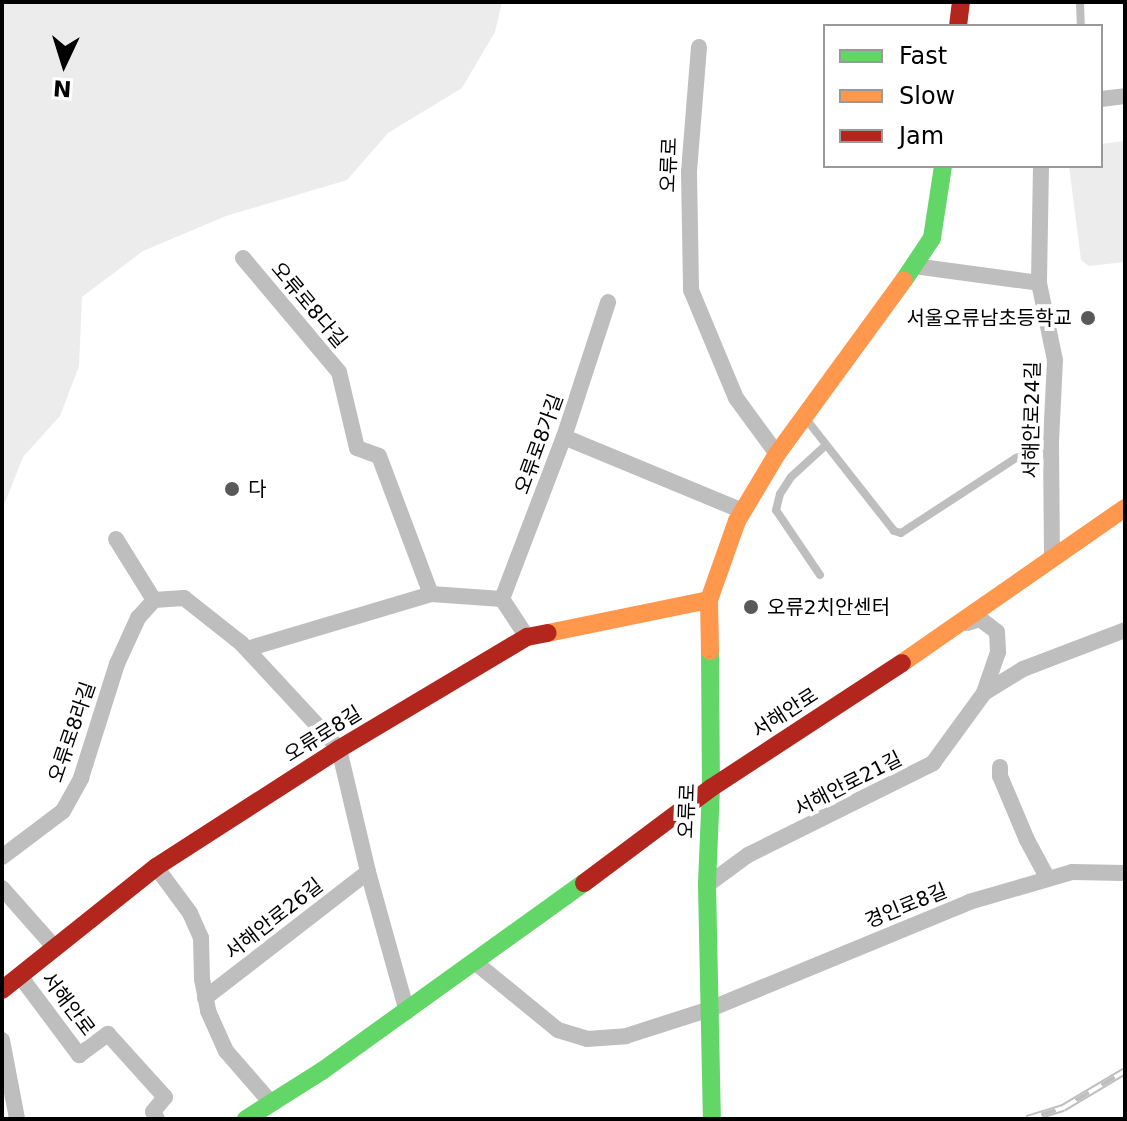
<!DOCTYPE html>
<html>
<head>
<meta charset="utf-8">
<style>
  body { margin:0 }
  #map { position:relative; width:1127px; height:1121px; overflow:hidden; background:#fff; font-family:"DejaVu Sans","Noto Sans KR",sans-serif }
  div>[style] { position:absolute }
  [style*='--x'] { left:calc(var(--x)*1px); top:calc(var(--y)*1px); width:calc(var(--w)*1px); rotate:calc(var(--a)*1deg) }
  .green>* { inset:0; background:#ececec }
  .lane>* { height:8px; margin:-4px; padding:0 4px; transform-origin:4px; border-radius:4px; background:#bebebe }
  .street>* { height:16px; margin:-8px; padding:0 8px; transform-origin:8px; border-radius:8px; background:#bebebe }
  .fast>* { height:18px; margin:-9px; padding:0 9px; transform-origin:9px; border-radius:9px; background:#63d668 }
  .slow>* { height:18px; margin:-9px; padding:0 9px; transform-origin:9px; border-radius:9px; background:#ff974d }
  .jam>* { height:18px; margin:-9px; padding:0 9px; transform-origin:9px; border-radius:9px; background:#b3261e }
  .rail>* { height:8px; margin-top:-4px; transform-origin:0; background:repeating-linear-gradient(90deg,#fff 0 15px,#bebebe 0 30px); box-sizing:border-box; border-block:2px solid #bebebe }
  .dots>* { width:22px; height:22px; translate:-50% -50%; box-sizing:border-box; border:4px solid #fff; border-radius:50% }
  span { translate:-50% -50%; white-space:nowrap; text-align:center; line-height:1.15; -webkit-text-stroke:8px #fff; paint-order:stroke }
  .street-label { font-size:20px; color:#000 }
  .poi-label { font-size:20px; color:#000 }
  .right { translate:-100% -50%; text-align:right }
  .left { translate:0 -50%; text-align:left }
  .frame { position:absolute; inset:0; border:4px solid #000; pointer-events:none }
  .legend { position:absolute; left:823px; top:24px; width:280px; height:144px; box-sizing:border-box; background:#fff; border:2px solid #999; margin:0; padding:10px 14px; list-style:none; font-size:24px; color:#000 }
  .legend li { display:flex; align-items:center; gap:16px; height:40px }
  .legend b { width:40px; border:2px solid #999 }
  .north { position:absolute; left:24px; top:24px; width:80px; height:80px; -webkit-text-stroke:6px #fff; paint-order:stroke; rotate:184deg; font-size:22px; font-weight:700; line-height:32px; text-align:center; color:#000 }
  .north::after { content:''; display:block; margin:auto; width:28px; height:36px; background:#000; clip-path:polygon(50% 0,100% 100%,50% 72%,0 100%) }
</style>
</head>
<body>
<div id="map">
  <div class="green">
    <div style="clip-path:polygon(2px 2px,502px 2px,495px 32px,462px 88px,388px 133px,347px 180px,226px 216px,143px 251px,82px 297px,79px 366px,60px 416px,23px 457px,2px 510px)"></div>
    <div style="clip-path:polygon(1125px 141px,1125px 262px,1089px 266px,1081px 260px,1069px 166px,1101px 166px,1101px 144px)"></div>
  </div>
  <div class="lane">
    <div style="--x:1080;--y:2;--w:24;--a:88"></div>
    <div style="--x:806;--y:419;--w:142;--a:51.8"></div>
    <div style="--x:894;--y:531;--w:7;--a:16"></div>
    <div style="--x:901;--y:533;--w:137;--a:-33.1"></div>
    <div style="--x:1016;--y:458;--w:38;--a:-23"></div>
    <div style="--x:820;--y:575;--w:78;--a:-124.1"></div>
    <div style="--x:776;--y:510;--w:16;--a:-76"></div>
    <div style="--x:780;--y:494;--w:20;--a:-57"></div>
    <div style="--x:791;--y:477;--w:47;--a:-42.4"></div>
  </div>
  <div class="street">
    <div style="--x:699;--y:47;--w:125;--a:94.6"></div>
    <div style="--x:689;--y:172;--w:118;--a:89"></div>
    <div style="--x:691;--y:290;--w:117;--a:67.4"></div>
    <div style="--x:736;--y:398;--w:69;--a:53.8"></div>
    <div style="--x:1101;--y:99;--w:24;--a:-7"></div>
    <div style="--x:1041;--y:166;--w:117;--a:91"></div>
    <div style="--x:1039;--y:283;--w:79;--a:78.3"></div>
    <div style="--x:1055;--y:360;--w:83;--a:92.8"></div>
    <div style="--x:1051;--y:443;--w:116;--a:89.5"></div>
    <div style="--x:243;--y:258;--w:149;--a:49.9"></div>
    <div style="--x:339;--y:372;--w:78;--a:76.7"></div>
    <div style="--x:357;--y:448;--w:23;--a:20"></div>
    <div style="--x:379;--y:456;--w:147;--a:69.4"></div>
    <div style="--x:914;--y:266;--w:126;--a:7.7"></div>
    <div style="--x:564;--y:437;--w:194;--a:22.5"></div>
    <div style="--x:116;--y:539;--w:72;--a:58.1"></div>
    <div style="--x:502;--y:599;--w:173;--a:-69.1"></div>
    <div style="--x:564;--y:437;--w:142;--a:-71.9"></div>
    <div style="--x:967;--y:623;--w:14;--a:-17"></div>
    <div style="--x:980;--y:619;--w:21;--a:37"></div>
    <div style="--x:997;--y:632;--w:20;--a:87"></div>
    <div style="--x:998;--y:652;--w:43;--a:108.9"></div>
    <div style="--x:984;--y:693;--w:46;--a:-31.6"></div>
    <div style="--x:1023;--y:669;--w:109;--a:-20.9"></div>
    <div style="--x:247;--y:649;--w:192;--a:-16.6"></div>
    <div style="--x:431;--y:594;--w:71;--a:4"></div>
    <div style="--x:502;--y:599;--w:45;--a:56.7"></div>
    <div style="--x:1000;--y:767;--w:9;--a:90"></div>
    <div style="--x:1000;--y:776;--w:69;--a:67.1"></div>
    <div style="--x:1027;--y:840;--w:44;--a:61.7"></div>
    <div style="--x:2;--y:857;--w:76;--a:-37"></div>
    <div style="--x:63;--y:811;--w:38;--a:-61"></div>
    <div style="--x:81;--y:778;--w:120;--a:-72.5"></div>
    <div style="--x:117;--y:664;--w:51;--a:-65.5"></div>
    <div style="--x:138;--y:618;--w:24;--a:-48"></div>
    <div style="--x:154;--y:600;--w:30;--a:-4"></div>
    <div style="--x:184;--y:598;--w:73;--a:38.3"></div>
    <div style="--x:241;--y:643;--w:144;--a:47.2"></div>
    <div style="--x:339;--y:749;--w:126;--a:76.7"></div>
    <div style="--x:368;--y:872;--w:145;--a:74.4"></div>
    <div style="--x:156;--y:867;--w:57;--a:53.5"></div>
    <div style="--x:190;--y:913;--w:27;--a:66"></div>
    <div style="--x:201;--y:938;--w:41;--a:88.6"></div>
    <div style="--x:202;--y:979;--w:33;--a:79"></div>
    <div style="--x:208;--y:1011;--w:44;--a:65.8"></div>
    <div style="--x:226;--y:1051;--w:70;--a:49"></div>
    <div style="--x:707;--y:885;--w:51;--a:-36.2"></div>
    <div style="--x:748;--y:855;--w:207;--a:-26.4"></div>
    <div style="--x:933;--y:763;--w:87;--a:-53.9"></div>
    <div style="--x:2;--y:888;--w:80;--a:48.5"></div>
    <div style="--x:476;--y:963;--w:106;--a:39.3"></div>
    <div style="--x:558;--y:1030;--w:30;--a:17"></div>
    <div style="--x:587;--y:1039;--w:39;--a:-4"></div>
    <div style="--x:626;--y:1036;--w:88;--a:-17.8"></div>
    <div style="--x:710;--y:1009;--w:280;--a:-22.4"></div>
    <div style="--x:969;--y:902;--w:107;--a:-16.2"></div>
    <div style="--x:1072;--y:872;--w:53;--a:1.1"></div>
    <div style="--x:20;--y:976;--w:99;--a:53.2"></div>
    <div style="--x:79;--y:1055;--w:36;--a:-36"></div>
    <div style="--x:108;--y:1034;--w:85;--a:47.9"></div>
    <div style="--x:165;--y:1097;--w:19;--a:129"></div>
    <div style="--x:153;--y:1112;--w:8;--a:60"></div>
    <div style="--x:205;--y:998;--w:206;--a:-37.7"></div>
    <div style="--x:2;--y:1040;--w:80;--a:79.2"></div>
  </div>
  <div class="fast">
    <div style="--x:904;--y:280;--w:50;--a:-56.3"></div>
    <div style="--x:932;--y:238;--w:73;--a:-81.3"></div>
    <div style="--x:710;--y:651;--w:137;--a:89.6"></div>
    <div style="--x:711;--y:788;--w:97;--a:92.4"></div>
    <div style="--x:707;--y:885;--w:234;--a:88.8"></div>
    <div style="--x:246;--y:1119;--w:90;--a:-32.3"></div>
    <div style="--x:322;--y:1071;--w:322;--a:-35.7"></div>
  </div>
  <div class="slow">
    <div style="--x:548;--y:633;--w:164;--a:-11.6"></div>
    <div style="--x:710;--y:651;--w:51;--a:-91.1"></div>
    <div style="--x:709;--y:600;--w:84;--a:-70.5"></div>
    <div style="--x:737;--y:521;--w:78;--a:-59.2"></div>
    <div style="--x:777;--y:454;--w:215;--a:-53.9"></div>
    <div style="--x:902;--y:663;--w:272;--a:-34.8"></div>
  </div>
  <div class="jam">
    <div style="--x:958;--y:26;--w:24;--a:-83"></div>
    <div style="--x:584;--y:883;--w:159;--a:-36.8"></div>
    <div style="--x:711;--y:788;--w:228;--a:-33.2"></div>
    <div style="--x:2;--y:990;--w:197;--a:-38.6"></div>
    <div style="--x:156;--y:867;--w:218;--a:-32.8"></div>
    <div style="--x:339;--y:749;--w:219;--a:-30.8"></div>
    <div style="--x:527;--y:637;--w:21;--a:-11"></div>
  </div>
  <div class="rail">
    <div style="--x:1027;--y:1119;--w:38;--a:-17"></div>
    <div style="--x:1063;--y:1108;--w:72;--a:-30.8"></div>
  </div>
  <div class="dots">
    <div style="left:1088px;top:318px;background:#595959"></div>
    <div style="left:232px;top:489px;background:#595959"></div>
    <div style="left:751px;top:607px;background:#595959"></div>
  </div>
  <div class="street-label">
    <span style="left:669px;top:165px;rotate:-88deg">오류로</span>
    <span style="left:309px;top:305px;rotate:50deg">오류로8다길</span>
    <span style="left:1032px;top:420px;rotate:-89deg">서해안로24길</span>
    <span style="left:539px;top:444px;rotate:-70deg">오류로8가길</span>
    <span style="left:785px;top:713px;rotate:-33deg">서해안로</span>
    <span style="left:72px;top:732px;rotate:-71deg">오류로8라길</span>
    <span style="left:323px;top:734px;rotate:-32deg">오류로8길</span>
    <span style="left:848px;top:784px;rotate:-27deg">서해안로21길</span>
    <span style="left:687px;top:811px;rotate:-88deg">오류로</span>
    <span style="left:906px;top:906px;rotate:-22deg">경인로8길</span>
    <span style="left:274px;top:919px;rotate:-38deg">서해안로26길</span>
    <span style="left:68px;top:1004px;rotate:53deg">서해안로</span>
  </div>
  <div class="poi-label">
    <span class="right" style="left:1072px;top:318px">서울오류남초등학교</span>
    <span class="left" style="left:248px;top:489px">다</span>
    <span class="left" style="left:767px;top:607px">오류2치안센터</span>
  </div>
  <div class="frame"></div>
  <ul class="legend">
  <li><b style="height:10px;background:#63d668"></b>Fast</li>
  <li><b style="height:10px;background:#ff974d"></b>Slow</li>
  <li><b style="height:10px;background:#b3261e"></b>Jam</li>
  </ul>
  <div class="north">N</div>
</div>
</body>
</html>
